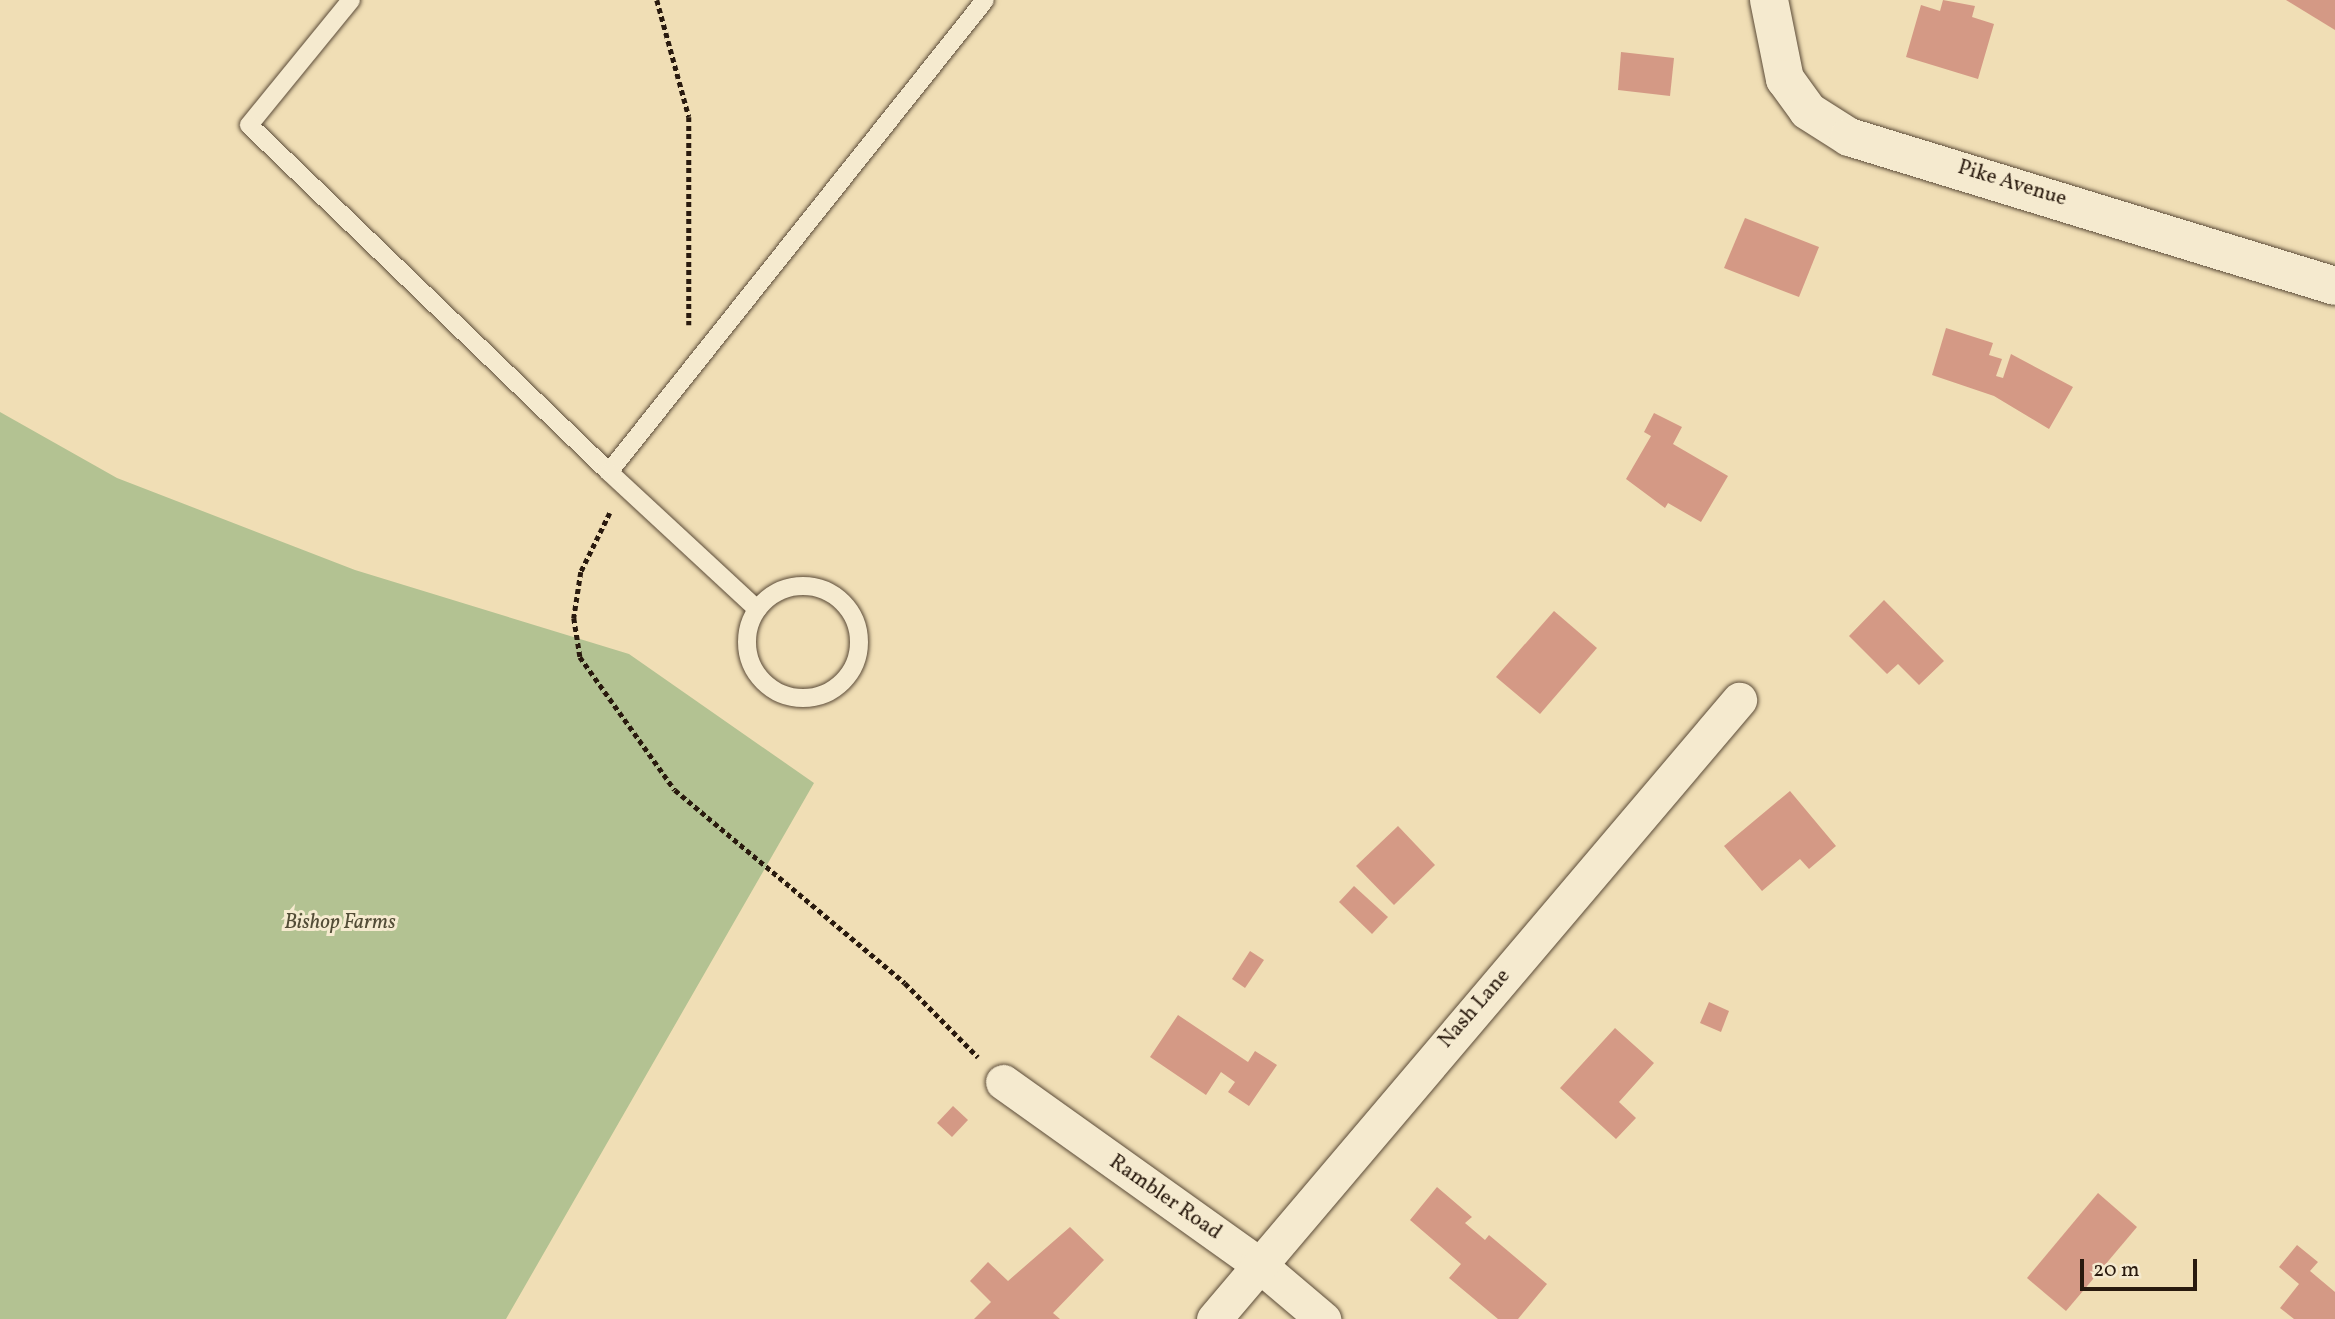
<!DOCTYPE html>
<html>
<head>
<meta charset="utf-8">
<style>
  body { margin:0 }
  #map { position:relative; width:2335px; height:1319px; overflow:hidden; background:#f0deb5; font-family:Vollkorn,serif }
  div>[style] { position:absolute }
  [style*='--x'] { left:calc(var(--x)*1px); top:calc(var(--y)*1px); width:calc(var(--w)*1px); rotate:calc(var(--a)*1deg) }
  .green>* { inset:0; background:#b3c292 }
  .building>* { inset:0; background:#d49985 }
  .path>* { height:4.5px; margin-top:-2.25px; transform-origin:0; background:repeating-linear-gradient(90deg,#291a0e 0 5px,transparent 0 8.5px) }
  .roads { filter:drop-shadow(0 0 2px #5b4b38) drop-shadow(0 0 2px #5b4b38) }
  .service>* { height:18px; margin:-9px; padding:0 9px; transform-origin:9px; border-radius:9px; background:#f5eacf }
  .service>.ring { margin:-9px; padding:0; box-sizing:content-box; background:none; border:18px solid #f5eacf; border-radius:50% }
  .minor>* { height:35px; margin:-17.5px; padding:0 17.5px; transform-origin:17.5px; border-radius:17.5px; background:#f5eacf }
  .tertiary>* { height:38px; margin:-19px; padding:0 19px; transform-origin:19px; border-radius:19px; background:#f5eacf }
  span { translate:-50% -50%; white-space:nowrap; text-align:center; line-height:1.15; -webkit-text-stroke:6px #f5eacf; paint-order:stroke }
  .street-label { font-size:21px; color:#291a0e }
  .park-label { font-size:21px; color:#524c36; font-style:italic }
  .scale { position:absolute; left:2080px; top:1259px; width:117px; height:32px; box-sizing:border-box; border:4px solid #291a0e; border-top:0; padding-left:9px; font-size:21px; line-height:24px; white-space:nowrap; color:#291a0e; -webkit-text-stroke:5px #f5eacf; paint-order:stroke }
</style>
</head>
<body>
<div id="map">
  <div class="green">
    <div style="clip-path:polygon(0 412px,117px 478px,355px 570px,629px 654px,814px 783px,506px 1319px,0 1319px)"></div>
  </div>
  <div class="building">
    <div style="clip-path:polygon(1943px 0,1975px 6px,1972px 17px,1994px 24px,1978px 79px,1906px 57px,1921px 5px,1940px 11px)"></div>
    <div style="clip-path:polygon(2286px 0,2335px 0,2335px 30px)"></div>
    <div style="clip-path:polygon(1621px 52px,1674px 58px,1670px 96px,1618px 90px)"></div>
    <div style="clip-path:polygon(1745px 218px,1819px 247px,1799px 297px,1724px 268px)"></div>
    <div style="clip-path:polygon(1946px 328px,1993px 343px,1989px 355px,2002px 359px,1996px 376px,2003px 378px,2011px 354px,2073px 387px,2049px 429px,1994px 396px,1932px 375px)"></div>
    <div style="clip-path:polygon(1654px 413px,1682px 427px,1673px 444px,1728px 476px,1701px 522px,1668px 503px,1665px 508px,1626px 479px,1651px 436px,1644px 432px)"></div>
    <div style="clip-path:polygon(1884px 600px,1944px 661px,1919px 685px,1898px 664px,1887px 674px,1849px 636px)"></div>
    <div style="clip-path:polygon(1554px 611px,1597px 648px,1540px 714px,1496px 677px)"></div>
    <div style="clip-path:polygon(1790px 791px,1836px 846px,1809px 869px,1800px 859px,1762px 891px,1724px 846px)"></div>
    <div style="clip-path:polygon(1398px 826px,1435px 865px,1394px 905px,1356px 866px)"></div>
    <div style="clip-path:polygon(1354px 886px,1388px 917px,1372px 934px,1339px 902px)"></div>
    <div style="clip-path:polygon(1250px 951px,1264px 960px,1245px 988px,1232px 979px)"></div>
    <div style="clip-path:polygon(1709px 1002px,1729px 1011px,1721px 1032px,1700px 1023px)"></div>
    <div style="clip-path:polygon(1178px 1015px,1248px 1062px,1255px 1051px,1277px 1065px,1249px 1106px,1228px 1092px,1235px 1082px,1221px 1072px,1206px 1095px,1150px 1057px)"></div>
    <div style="clip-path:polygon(1615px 1028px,1654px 1063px,1619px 1102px,1636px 1118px,1616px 1139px,1560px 1088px)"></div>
    <div style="clip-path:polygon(953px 1106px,968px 1120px,952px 1137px,937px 1123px)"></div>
    <div style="clip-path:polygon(1437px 1187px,1472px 1217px,1465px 1223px,1485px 1240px,1489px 1235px,1547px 1284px,1518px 1319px,1498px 1319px,1449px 1278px,1461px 1264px,1410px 1220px)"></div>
    <div style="clip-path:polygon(2098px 1193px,2137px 1227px,2066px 1311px,2027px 1278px)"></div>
    <div style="clip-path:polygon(1070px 1227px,1104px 1260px,1053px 1313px,1060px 1319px,974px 1319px,991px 1302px,970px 1281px,988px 1262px,1008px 1281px)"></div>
    <div style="clip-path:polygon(2297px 1245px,2318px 1262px,2310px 1271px,2335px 1292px,2335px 1319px,2294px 1319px,2280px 1308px,2299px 1284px,2279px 1267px)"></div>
  </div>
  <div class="path">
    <div style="--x:657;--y:0;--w:121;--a:74.7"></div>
    <div style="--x:689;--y:117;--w:208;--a:90"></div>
    <div style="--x:610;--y:513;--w:66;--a:116.2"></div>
    <div style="--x:581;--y:572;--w:47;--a:98.7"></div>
    <div style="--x:574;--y:618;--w:39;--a:81"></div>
    <div style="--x:580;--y:657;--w:163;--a:54.5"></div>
    <div style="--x:675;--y:790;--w:300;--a:40"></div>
    <div style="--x:905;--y:983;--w:104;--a:45.4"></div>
  </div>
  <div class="roads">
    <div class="service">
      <div style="--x:351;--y:0;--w:161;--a:129.2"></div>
      <div style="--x:249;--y:125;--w:500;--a:43.95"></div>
      <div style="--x:609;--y:472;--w:603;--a:-51.46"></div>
      <div style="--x:609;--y:472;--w:202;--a:42.8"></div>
      <div class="ring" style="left:747px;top:586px;width:94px;height:94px"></div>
    </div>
    <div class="minor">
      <div style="--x:1003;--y:1082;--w:312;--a:35.5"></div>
      <div style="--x:1257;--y:1263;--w:87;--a:40.3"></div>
      <div style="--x:1214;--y:1319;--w:812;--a:-49.7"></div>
    </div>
    <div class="tertiary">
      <div style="--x:1769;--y:0;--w:81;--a:78.6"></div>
      <div style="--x:1785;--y:79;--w:39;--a:54"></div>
      <div style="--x:1808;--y:111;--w:49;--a:32.4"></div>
      <div style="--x:1849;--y:137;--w:508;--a:17.04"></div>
    </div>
  </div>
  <div class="street-label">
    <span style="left:2012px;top:184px;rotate:17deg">Pike Avenue</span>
    <span style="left:1475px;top:1009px;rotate:-49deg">Nash Lane</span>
    <span style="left:1165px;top:1198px;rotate:35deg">Rambler Road</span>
  </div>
  <div class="park-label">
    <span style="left:340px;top:923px">Bishop Farms</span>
  </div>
  <div class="scale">20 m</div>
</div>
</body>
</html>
